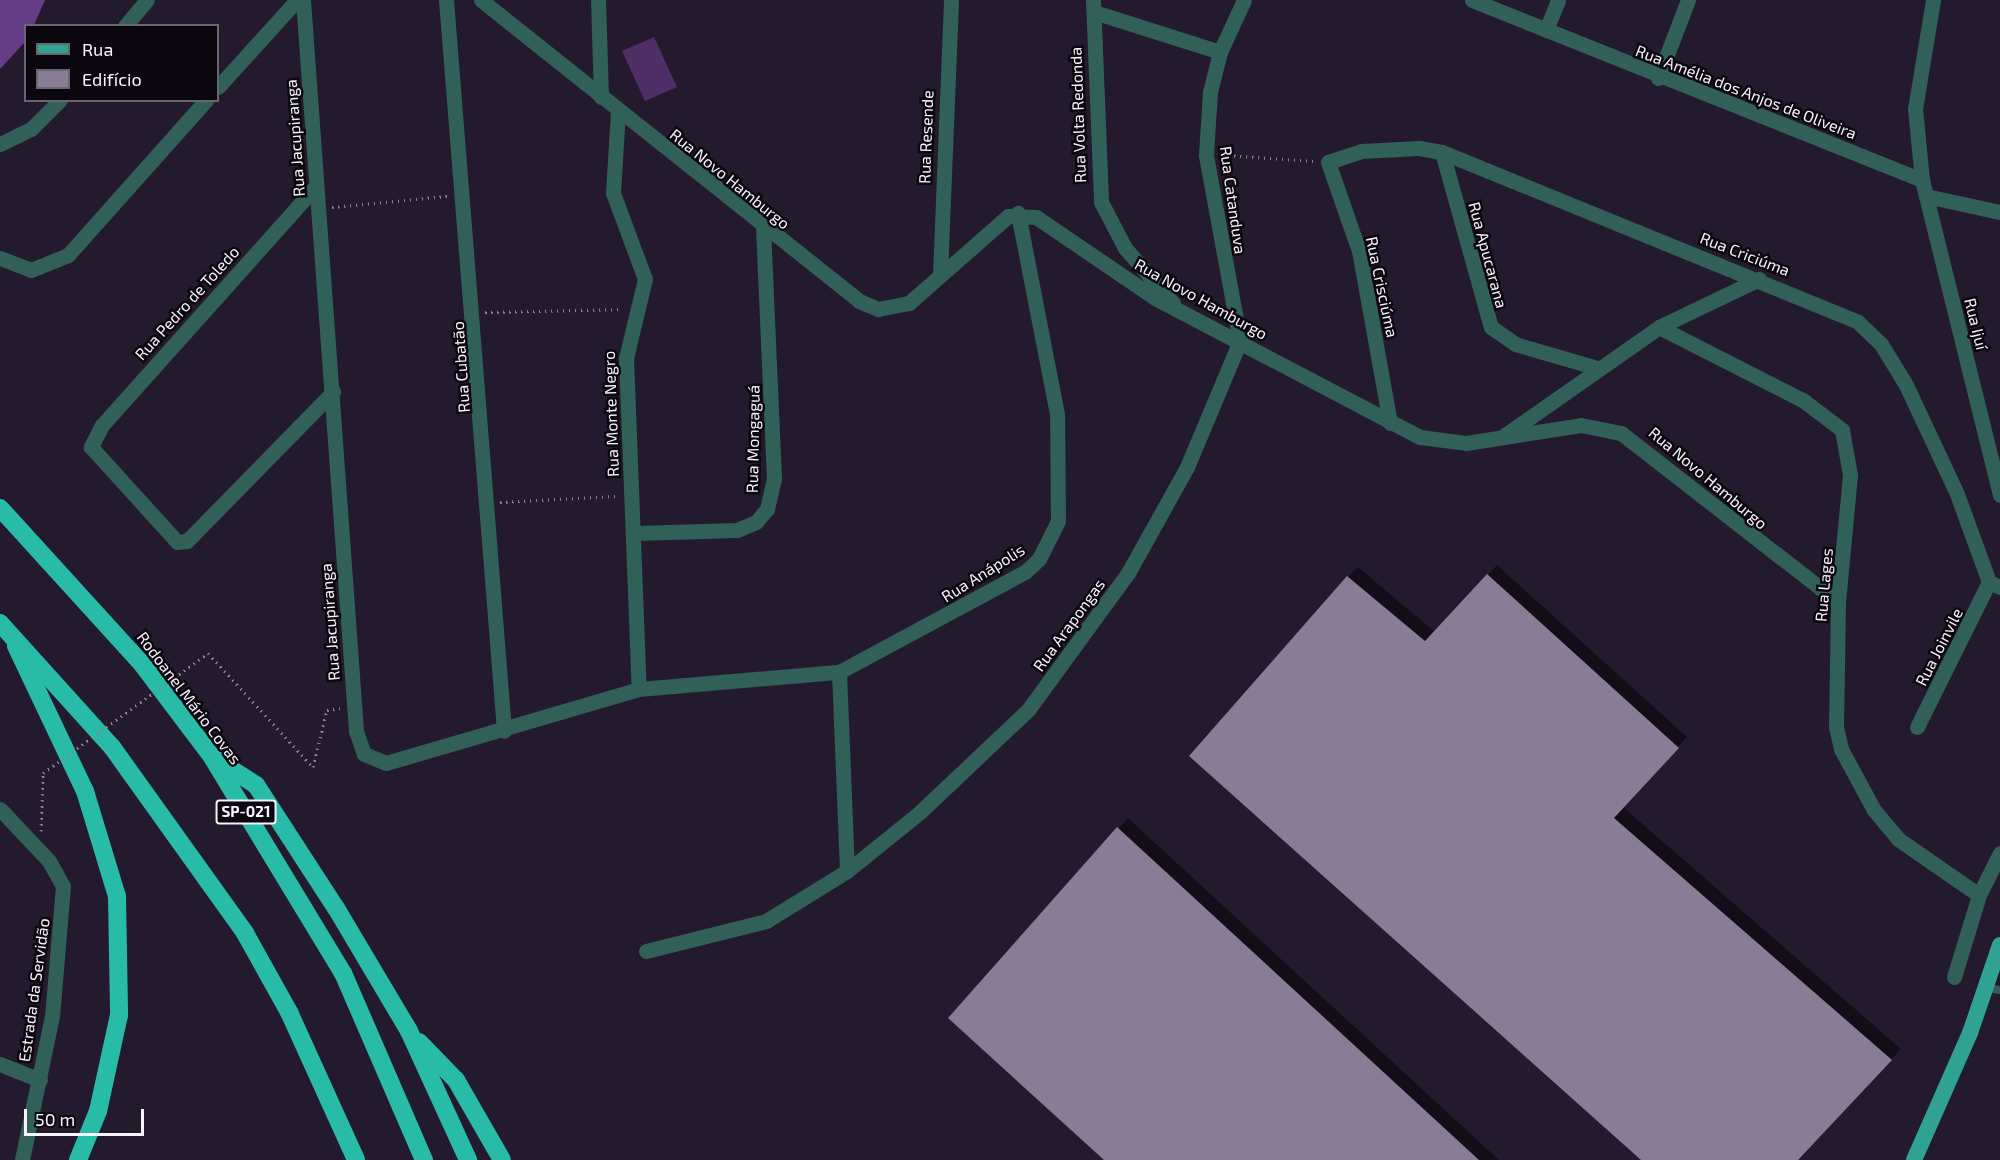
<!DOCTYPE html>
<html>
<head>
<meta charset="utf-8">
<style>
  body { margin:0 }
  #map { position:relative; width:2000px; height:1160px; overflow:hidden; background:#241a2d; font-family:"Exo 2",sans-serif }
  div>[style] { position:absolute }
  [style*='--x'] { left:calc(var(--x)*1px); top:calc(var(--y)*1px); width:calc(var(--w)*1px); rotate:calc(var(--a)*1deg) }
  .green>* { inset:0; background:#4e3066 }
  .forest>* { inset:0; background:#653d86 }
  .shadow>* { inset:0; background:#0007 }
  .building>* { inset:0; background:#897d95 }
  .path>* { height:3px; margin-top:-1.5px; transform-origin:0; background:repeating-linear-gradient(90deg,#898190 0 1.5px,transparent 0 6px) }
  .service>* { height:8px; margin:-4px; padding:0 4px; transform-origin:4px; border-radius:4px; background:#306058 }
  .minor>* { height:15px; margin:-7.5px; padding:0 7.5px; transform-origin:7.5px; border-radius:7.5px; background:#306058 }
  .primary>* { height:16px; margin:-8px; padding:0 8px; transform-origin:8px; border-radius:8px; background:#30a292 }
  .motorway>* { height:18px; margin:-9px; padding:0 9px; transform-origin:9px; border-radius:9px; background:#28bca8 }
  .path-bridge>* { height:3px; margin-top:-1.5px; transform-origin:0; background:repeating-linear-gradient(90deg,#898190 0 1.5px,transparent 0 6px) }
  span { translate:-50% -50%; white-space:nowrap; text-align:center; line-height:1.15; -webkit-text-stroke:5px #0b070f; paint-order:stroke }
  .shield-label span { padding:2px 4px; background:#0b070f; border:2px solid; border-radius:4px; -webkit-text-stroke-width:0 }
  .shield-label { font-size:15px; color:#f8f2fd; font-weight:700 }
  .street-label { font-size:16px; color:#f8f2fd }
  .legend { position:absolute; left:24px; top:24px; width:195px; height:78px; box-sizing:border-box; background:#0b070f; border:2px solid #6a656e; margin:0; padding:8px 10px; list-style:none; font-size:18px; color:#f8f2fd }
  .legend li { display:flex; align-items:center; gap:12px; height:30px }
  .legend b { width:30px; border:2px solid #6a656e }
  .scale { position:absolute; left:24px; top:1109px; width:120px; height:27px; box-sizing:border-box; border:3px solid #f8f2fd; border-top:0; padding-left:8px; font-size:18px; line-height:21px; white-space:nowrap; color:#f8f2fd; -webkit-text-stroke:4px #0b070f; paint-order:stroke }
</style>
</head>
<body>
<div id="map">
  <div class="green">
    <div style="clip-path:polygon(654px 37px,677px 87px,645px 101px,622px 51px)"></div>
  </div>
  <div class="forest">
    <div style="clip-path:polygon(0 0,45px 0,34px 25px,26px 26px,25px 42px,0 69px)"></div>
  </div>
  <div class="shadow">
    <div style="clip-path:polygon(1497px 565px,1687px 737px,1623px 807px,1901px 1049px,1796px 1160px,1644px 1160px,1348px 577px,1358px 567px,1435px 632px)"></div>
    <div style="clip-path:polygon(1128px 818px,1499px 1160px,1106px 1160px,950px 1018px)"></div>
  </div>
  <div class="building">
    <div style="clip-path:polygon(1487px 574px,1679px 748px,1614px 818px,1892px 1060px,1798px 1160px,1641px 1160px,1189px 756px,1347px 576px,1425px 641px)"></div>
    <div style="clip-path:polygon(1117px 827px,1479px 1160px,1104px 1160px,948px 1018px)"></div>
  </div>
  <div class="path">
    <div style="--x:1222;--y:155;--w:92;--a:3.7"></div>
    <div style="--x:332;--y:207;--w:117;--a:-5.4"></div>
    <div style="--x:485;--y:312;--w:138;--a:-1.2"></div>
    <div style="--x:500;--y:502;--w:116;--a:-3"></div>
    <div style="--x:327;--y:710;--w:13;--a:-9"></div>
    <div style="--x:41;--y:831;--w:58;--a:-88"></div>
  </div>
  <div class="service">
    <div style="--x:1986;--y:988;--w:14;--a:8"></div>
  </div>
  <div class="minor">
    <div style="--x:303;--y:0;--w:733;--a:85.85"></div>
    <div style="--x:356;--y:731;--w:24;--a:71"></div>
    <div style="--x:364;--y:754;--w:24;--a:22"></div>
    <div style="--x:386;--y:763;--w:264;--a:-16.3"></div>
    <div style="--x:639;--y:689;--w:201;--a:-4.9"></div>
    <div style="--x:446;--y:0;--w:733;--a:85.46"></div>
    <div style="--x:481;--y:0;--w:483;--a:38.5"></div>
    <div style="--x:859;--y:301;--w:21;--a:23"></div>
    <div style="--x:878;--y:309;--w:32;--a:-11"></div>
    <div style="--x:909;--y:303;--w:132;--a:-41.3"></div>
    <div style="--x:1008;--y:216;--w:28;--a:2"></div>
    <div style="--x:1036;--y:217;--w:144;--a:34.2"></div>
    <div style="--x:1155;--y:298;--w:299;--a:27.7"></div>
    <div style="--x:1420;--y:437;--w:46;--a:7.4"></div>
    <div style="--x:1466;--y:443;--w:116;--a:-8.9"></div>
    <div style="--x:1581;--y:425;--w:41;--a:11.3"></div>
    <div style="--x:1621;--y:433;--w:275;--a:37.9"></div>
    <div style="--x:598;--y:0;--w:97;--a:88.2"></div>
    <div style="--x:1093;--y:0;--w:202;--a:87.7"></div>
    <div style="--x:1101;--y:202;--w:52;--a:62.4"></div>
    <div style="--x:1125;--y:248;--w:73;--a:48.9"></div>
    <div style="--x:1472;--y:0;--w:485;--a:21.8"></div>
    <div style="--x:1922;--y:180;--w:16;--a:76"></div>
    <div style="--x:1926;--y:196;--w:76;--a:12.2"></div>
    <div style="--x:1094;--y:12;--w:132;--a:17.6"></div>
    <div style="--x:125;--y:26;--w:34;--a:-50"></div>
    <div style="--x:1546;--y:30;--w:32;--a:-68"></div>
    <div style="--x:1658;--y:78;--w:84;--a:-69"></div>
    <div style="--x:218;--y:87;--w:118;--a:-47.8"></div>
    <div style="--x:618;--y:111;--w:82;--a:93.5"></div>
    <div style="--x:613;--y:193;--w:92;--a:69.6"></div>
    <div style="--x:645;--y:279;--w:81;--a:103.5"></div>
    <div style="--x:626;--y:358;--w:331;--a:87.8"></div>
    <div style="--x:0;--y:144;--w:34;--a:-26"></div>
    <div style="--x:31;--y:129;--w:41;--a:-45"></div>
    <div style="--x:1442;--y:152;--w:182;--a:74.4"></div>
    <div style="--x:1491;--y:327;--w:29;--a:35"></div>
    <div style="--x:1515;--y:344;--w:82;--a:16.2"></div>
    <div style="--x:1922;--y:180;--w:71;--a:-95.6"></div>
    <div style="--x:1915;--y:109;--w:110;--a:-80.6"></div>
    <div style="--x:316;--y:186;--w:321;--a:131.8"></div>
    <div style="--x:102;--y:425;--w:25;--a:117"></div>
    <div style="--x:91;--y:447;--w:128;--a:47.8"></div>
    <div style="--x:177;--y:542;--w:10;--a:-6"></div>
    <div style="--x:187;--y:541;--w:209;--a:-45.6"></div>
    <div style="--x:1926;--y:196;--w:308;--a:76.1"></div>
    <div style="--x:0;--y:258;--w:33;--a:21"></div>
    <div style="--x:31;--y:270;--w:40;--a:-22"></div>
    <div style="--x:68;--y:255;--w:208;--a:-48.3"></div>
    <div style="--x:940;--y:275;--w:275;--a:-87.7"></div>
    <div style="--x:1659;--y:327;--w:163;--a:27"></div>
    <div style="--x:1804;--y:401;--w:48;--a:37.3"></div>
    <div style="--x:1842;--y:430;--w:46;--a:79.9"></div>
    <div style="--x:1850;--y:475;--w:128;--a:95.4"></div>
    <div style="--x:1838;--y:602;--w:125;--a:90.9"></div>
    <div style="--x:1836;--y:727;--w:23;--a:77"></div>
    <div style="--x:1841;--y:749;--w:69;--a:61.6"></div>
    <div style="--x:1874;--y:810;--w:38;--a:50"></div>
    <div style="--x:1898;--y:839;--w:98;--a:34.7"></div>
    <div style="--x:1390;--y:423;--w:175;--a:-100.2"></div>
    <div style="--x:1359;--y:251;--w:94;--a:-109.2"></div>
    <div style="--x:1328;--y:162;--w:35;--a:-18"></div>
    <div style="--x:1361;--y:151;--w:58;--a:-3"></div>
    <div style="--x:1419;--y:148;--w:23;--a:10"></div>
    <div style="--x:1442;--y:152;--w:449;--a:22.2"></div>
    <div style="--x:1858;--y:322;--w:32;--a:44"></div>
    <div style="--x:1881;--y:344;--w:48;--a:58.6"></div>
    <div style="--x:1906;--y:385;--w:120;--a:64.9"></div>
    <div style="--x:1957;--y:494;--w:94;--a:70"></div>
    <div style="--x:1989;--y:582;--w:12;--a:24"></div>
    <div style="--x:1505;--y:435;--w:188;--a:-35"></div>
    <div style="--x:1659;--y:327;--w:111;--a:-25.6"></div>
    <div style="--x:635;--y:533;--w:102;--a:-1.7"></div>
    <div style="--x:737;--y:530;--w:21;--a:-23"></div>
    <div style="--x:756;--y:522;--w:17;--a:-50"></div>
    <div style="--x:767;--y:509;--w:31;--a:-77"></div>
    <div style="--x:774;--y:479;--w:249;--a:-92.5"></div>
    <div style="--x:1917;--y:727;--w:162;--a:-63.6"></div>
    <div style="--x:0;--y:809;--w:71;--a:46.7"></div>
    <div style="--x:49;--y:861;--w:29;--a:61"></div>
    <div style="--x:63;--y:886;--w:130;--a:94.8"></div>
    <div style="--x:52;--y:1016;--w:147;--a:101.8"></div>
    <div style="--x:847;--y:871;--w:199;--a:-92.3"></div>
    <div style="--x:839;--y:672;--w:211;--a:-28.3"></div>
    <div style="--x:1025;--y:572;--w:19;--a:-43"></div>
    <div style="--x:1039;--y:559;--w:42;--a:-63.4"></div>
    <div style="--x:1058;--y:521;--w:107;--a:-90.5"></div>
    <div style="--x:1057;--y:414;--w:205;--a:-101"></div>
    <div style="--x:646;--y:951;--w:124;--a:-14"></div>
    <div style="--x:766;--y:921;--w:95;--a:-31.7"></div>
    <div style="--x:847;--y:871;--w:94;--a:-38.9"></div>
    <div style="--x:920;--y:812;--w:149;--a:-43.4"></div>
    <div style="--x:1028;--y:710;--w:170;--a:-53.9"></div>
    <div style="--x:1128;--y:573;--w:121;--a:-60.9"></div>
    <div style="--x:1187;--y:467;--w:137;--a:-67.2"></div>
    <div style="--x:1240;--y:341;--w:189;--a:-100.4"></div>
    <div style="--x:1206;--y:155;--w:63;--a:-86.4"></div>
    <div style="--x:1210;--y:92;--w:41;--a:-76"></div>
    <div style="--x:1220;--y:52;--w:57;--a:-65.2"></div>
    <div style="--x:1954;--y:977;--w:86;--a:-73"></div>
    <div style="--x:1979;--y:895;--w:47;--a:-63.4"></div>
    <div style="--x:0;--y:1064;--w:43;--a:21.8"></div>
  </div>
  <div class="primary">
    <div style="--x:1914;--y:1160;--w:139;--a:-66.2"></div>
    <div style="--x:1970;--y:1033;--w:93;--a:-71.2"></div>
  </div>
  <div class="motorway">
    <div style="--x:0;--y:508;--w:211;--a:47.7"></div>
    <div style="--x:142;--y:664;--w:116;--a:53"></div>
    <div style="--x:212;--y:757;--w:253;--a:58.8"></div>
    <div style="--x:343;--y:973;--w:204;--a:66.6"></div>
    <div style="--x:0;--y:623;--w:167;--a:47.9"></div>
    <div style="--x:112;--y:747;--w:229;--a:54.4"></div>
    <div style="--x:245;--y:933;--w:90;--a:60.9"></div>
    <div style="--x:289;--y:1012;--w:162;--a:65.6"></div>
    <div style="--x:16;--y:646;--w:161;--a:64.6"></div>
    <div style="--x:85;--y:791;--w:110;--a:73.1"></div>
    <div style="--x:117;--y:896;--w:119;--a:89"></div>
    <div style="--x:119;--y:1015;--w:98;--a:102.3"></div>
    <div style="--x:98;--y:1111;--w:53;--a:112.2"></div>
    <div style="--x:217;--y:760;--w:46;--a:32.7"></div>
    <div style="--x:256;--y:785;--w:147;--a:57"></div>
    <div style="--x:336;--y:908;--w:143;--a:59.3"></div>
    <div style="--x:409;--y:1031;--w:142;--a:65.4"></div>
    <div style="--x:419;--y:1042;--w:53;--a:45.8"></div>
    <div style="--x:456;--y:1080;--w:92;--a:60.1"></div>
  </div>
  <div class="path-bridge">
    <div style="--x:43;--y:773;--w:204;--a:-36"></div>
    <div style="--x:208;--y:653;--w:155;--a:47.4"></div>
    <div style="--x:313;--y:767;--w:59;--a:-76.2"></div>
  </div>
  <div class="shield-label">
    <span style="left:246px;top:812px">SP-021</span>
  </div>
  <div class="street-label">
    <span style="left:1746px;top:92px;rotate:21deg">Rua Amélia dos Anjos de Oliveira</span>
    <span style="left:1078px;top:115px;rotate:-92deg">Rua Volta Redonda</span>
    <span style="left:926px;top:137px;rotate:-88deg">Rua Resende</span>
    <span style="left:295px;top:138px;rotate:-94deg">Rua Jacupiranga</span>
    <span style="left:730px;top:179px;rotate:39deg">Rua Novo Hamburgo</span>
    <span style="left:1233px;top:200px;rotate:82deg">Rua Catanduva</span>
    <span style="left:1745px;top:254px;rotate:21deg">Rua Criciúma</span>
    <span style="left:1488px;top:255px;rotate:75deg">Rua Apucarana</span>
    <span style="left:1382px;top:287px;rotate:78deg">Rua Crisciúma</span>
    <span style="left:1201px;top:299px;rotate:29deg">Rua Novo Hamburgo</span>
    <span style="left:187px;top:303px;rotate:-48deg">Rua Pedro de Toledo</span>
    <span style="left:1976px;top:324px;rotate:76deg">Rua Ijuí</span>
    <span style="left:461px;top:367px;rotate:-94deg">Rua Cubatão</span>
    <span style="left:611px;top:414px;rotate:-92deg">Rua Monte Negro</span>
    <span style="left:753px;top:439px;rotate:-89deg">Rua Mongaguá</span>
    <span style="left:1708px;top:478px;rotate:40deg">Rua Novo Hamburgo</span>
    <span style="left:983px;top:573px;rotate:-32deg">Rua Anápolis</span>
    <span style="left:1824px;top:585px;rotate:-85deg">Rua Lages</span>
    <span style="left:330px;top:622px;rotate:-94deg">Rua Jacupiranga</span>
    <span style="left:1069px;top:625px;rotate:-54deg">Rua Arapongas</span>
    <span style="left:1939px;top:647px;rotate:-63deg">Rua Joinvile</span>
    <span style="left:189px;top:698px;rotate:53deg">Rodoanel Mário Covas</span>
    <span style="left:34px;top:990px;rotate:-82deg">Estrada da Servidão</span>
  </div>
  <ul class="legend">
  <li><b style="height:8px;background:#30a292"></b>Rua</li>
  <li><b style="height:16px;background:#897d95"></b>Edifício</li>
  </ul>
  <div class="scale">50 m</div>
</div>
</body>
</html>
